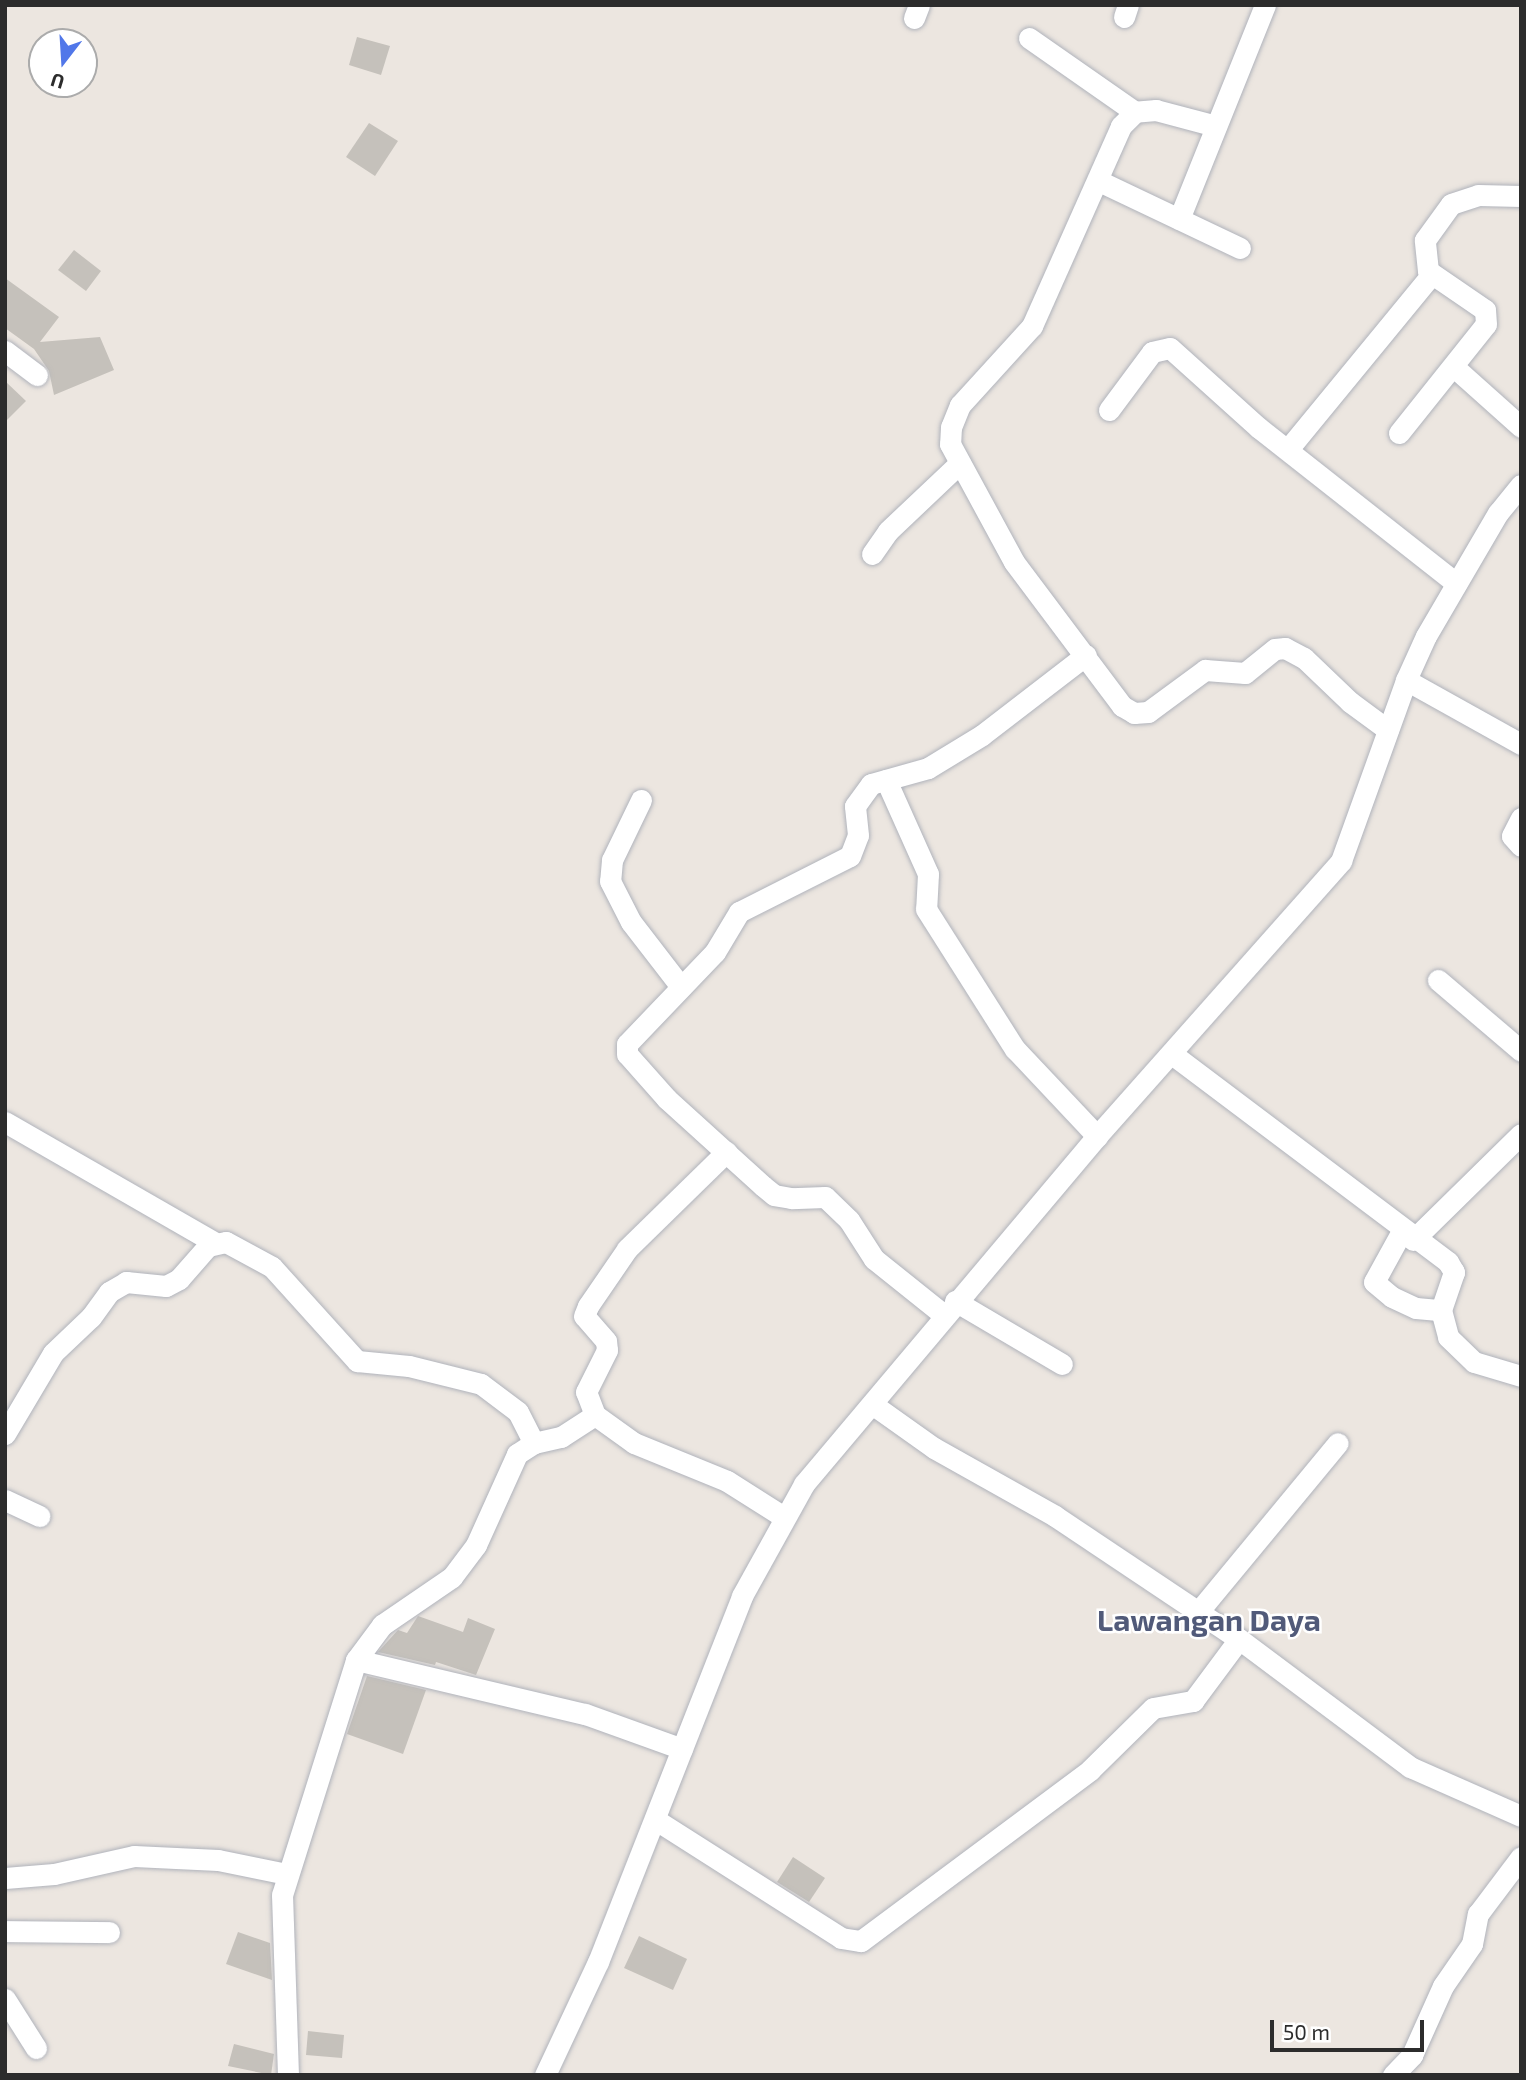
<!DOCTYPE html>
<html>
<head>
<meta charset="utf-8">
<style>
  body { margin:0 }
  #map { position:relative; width:1526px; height:2080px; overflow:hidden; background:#ece6e0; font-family:"Exo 2",sans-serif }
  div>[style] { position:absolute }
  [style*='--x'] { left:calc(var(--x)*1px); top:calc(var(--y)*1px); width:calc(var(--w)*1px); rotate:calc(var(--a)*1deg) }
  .building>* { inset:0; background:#c5c1bb }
  .roads { filter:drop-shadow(0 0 2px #b0b3bb) drop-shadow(0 0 2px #b0b3bb) }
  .street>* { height:21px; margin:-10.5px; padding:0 10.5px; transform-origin:10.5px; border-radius:10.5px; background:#fff }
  span { translate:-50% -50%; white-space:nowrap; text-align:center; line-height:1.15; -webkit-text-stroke:5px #fff; paint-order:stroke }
  .quarter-label { font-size:30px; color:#515a79; font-weight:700 }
  .frame { position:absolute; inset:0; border:7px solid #2c2c2c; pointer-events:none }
  .north { position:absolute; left:28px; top:28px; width:70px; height:70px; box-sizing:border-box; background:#fff; border:2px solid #ababab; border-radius:50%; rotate:197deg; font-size:19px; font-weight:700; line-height:28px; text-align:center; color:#2c2c2c }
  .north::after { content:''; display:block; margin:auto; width:24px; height:32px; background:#5177e9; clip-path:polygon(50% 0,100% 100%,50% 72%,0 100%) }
  .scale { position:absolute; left:1270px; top:2020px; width:154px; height:32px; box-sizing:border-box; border:4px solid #2c2c2c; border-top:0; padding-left:9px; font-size:21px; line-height:24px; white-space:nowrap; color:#2c2c2c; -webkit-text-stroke:5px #fff; paint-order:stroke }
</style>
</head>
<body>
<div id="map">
  <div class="building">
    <div style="clip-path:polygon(357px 37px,390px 46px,381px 75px,349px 65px)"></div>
    <div style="clip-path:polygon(369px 123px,398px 141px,375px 176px,346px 157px)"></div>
    <div style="clip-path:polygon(74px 250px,101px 271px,86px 291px,58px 270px)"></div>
    <div style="clip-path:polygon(5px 278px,59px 317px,40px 342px,100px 337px,114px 370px,54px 395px,49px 371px,34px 349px,5px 328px)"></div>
    <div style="clip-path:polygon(5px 381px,26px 401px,5px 422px)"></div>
    <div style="clip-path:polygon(418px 1616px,463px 1632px,468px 1618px,495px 1629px,476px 1675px,436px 1662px,435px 1665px,378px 1652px,398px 1630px,407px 1633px)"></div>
    <div style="clip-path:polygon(367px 1676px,426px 1690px,403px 1754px,347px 1734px)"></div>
    <div style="clip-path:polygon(793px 1857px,825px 1878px,809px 1902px,777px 1882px)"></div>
    <div style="clip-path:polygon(238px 1932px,270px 1943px,272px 1980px,226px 1964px)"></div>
    <div style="clip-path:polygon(639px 1936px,687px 1959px,673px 1990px,624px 1968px)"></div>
    <div style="clip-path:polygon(308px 2031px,344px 2035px,342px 2058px,306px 2055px)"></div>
    <div style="clip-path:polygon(234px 2044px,274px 2054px,271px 2075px,228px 2066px)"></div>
  </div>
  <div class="roads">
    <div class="street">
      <div style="--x:1124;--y:17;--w:13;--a:-72"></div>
      <div style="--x:914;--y:18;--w:14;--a:-69"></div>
      <div style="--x:1029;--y:38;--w:129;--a:34.9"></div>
      <div style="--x:1216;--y:126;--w:62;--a:-165.1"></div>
      <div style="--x:1156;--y:110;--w:21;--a:175"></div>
      <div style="--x:1135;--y:112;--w:20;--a:135"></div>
      <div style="--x:1121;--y:126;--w:219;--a:114"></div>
      <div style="--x:1032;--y:326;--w:107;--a:132.3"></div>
      <div style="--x:960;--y:405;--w:24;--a:112"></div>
      <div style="--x:951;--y:427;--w:17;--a:93"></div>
      <div style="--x:950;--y:444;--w:134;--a:61.5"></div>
      <div style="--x:1014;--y:562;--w:180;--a:53.1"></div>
      <div style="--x:1122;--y:706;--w:14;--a:30"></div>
      <div style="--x:1134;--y:713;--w:14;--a:-4"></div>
      <div style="--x:1148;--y:712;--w:71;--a:-36.4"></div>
      <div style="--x:1205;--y:670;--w:40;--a:4.3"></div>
      <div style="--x:1245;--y:673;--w:38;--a:-39"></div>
      <div style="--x:1275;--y:649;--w:10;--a:-6"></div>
      <div style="--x:1285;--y:648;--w:21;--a:28"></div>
      <div style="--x:1304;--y:658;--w:64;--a:43.7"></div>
      <div style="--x:1350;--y:702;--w:47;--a:36.4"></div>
      <div style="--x:1099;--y:181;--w:156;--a:25.4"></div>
      <div style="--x:1179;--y:219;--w:231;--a:-68.1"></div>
      <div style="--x:5;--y:351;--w:40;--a:37"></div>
      <div style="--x:1454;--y:367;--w:90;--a:41.8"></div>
      <div style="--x:1109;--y:410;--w:72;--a:-53.4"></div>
      <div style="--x:1152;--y:352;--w:18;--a:-13"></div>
      <div style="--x:1170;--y:348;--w:120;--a:42"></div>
      <div style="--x:1259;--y:428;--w:251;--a:38.2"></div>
      <div style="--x:1399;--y:433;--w:139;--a:-51.4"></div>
      <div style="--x:1486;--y:324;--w:14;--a:-94"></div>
      <div style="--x:1485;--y:310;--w:69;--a:-145.6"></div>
      <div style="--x:1428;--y:271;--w:31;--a:-96"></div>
      <div style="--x:1425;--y:240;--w:44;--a:-54.2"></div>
      <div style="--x:1451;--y:204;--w:28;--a:-18"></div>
      <div style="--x:1478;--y:195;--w:43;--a:1.3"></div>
      <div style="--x:1289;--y:448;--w:224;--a:-50.6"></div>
      <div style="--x:872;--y:554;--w:28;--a:-55"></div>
      <div style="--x:888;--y:531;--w:99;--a:-43.4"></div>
      <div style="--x:1406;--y:680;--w:132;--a:29.1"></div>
      <div style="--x:886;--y:780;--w:103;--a:65.9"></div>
      <div style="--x:928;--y:874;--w:35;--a:93"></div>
      <div style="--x:926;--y:909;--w:166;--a:57.6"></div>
      <div style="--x:1015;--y:1049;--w:120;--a:46.7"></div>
      <div style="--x:641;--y:800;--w:67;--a:115.8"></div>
      <div style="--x:612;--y:860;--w:21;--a:95"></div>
      <div style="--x:610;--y:881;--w:46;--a:62.9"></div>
      <div style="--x:631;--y:922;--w:82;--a:52.4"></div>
      <div style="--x:1521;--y:818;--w:20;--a:117"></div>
      <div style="--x:1512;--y:836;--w:13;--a:48"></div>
      <div style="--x:1438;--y:980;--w:109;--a:40.5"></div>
      <div style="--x:1172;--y:1054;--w:346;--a:37"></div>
      <div style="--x:1448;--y:1262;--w:12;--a:59"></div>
      <div style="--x:1454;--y:1272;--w:40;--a:108.9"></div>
      <div style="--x:1441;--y:1310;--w:28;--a:75"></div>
      <div style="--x:1448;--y:1337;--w:36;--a:44"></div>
      <div style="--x:1474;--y:1362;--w:49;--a:16.6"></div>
      <div style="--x:5;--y:1122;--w:241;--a:29.9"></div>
      <div style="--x:1402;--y:1231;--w:58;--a:118.8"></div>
      <div style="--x:1374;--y:1282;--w:23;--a:40"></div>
      <div style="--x:1392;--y:1297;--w:26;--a:25"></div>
      <div style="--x:1416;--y:1308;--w:25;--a:5"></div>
      <div style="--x:1413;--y:1240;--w:151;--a:-44.5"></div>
      <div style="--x:955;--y:1301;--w:124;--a:30.5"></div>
      <div style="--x:944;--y:1315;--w:90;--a:-141.3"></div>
      <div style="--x:874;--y:1259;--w:46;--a:-122.7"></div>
      <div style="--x:849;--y:1220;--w:33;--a:-136"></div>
      <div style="--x:825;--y:1197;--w:34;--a:178"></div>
      <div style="--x:791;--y:1198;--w:17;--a:-170"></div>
      <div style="--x:774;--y:1195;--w:14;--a:-141"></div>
      <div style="--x:763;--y:1186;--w:130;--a:-137.8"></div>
      <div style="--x:667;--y:1099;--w:60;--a:-131.6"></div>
      <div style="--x:627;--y:1054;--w:10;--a:-90"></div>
      <div style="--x:627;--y:1044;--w:127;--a:-46.3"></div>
      <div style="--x:715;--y:952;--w:47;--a:-59"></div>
      <div style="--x:739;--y:912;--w:124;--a:-26.8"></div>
      <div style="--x:850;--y:856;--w:22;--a:-69"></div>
      <div style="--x:858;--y:835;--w:29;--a:-96"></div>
      <div style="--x:855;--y:806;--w:27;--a:-54"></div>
      <div style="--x:871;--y:784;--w:59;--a:-15.7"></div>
      <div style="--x:928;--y:768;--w:63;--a:-31.4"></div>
      <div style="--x:982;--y:735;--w:131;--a:-37.6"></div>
      <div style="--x:872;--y:1404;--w:76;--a:35.4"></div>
      <div style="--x:934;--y:1448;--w:139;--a:29.3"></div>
      <div style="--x:1055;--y:1516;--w:221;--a:33.8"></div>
      <div style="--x:1239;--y:1639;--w:214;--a:36.8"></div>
      <div style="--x:1410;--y:1767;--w:121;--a:23.8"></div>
      <div style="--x:595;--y:1415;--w:25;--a:-111"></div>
      <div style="--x:586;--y:1392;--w:47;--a:-63.4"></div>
      <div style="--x:607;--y:1350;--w:9;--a:-96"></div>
      <div style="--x:606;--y:1341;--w:33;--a:-131"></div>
      <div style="--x:584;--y:1316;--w:11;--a:-68"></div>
      <div style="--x:588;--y:1306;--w:69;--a:-55.6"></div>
      <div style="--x:627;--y:1249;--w:139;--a:-44.4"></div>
      <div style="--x:5;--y:1434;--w:94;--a:-59.3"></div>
      <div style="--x:53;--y:1353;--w:52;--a:-43.5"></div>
      <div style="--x:91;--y:1317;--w:31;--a:-54"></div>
      <div style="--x:109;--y:1292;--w:20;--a:-30"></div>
      <div style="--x:126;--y:1282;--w:40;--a:5.7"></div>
      <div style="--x:166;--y:1286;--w:15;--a:-28"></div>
      <div style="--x:179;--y:1279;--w:44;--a:-48.7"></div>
      <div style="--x:208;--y:1246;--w:18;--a:-13"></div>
      <div style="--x:226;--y:1242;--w:52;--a:28.5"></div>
      <div style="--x:272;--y:1267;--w:127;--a:47.9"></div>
      <div style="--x:357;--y:1361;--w:52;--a:5.5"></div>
      <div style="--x:409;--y:1366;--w:74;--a:14"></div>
      <div style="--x:481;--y:1384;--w:46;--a:37.1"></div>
      <div style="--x:518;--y:1412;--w:35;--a:63"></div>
      <div style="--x:5;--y:1500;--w:38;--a:25"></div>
      <div style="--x:1198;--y:1612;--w:219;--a:-50.4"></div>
      <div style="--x:356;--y:1660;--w:235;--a:13.3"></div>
      <div style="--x:585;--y:1714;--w:103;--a:19.8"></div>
      <div style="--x:656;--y:1820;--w:219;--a:32.5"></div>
      <div style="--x:841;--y:1938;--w:20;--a:9"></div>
      <div style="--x:861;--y:1941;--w:286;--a:-36.7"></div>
      <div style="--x:1090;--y:1770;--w:88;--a:-44.5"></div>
      <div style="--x:1153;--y:1708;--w:41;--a:-9.9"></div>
      <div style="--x:1193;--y:1701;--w:77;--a:-53.4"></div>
      <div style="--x:5;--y:1878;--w:49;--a:-4.7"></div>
      <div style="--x:54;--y:1874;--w:82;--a:-12.7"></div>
      <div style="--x:134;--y:1856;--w:84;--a:2.7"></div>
      <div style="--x:218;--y:1860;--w:70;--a:11.5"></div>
      <div style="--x:5;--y:1931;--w:104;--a:0.6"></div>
      <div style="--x:5;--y:1999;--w:58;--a:57.7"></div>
      <div style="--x:288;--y:2075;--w:180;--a:-91.9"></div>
      <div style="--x:282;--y:1895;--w:246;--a:-72.5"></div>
      <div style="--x:356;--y:1660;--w:44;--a:-53.4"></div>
      <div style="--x:382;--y:1625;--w:85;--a:-34.4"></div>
      <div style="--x:452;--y:1577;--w:40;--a:-53"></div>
      <div style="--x:476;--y:1545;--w:100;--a:-65.7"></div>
      <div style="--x:517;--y:1454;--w:20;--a:-33"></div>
      <div style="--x:534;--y:1443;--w:28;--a:-13"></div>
      <div style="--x:561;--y:1437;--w:40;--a:-32.9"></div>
      <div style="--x:595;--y:1415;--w:48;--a:35.7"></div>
      <div style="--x:634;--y:1443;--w:100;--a:22.2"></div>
      <div style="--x:727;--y:1481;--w:67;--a:32.3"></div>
      <div style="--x:545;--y:2075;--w:125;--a:-64.9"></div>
      <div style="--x:598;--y:1962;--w:393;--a:-68.5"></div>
      <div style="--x:742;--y:1596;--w:128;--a:-61"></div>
      <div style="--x:804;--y:1484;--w:455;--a:-49.9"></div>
      <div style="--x:1097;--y:1136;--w:368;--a:-48.4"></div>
      <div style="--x:1341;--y:861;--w:192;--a:-70.2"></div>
      <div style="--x:1406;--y:680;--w:48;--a:-65.6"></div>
      <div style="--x:1426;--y:636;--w:143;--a:-59.7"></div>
      <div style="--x:1498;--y:513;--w:36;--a:-51"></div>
      <div style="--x:1393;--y:2075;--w:28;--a:-46"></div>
      <div style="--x:1412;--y:2055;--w:76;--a:-65.8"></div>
      <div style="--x:1443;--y:1986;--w:51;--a:-55.4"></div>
      <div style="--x:1472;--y:1944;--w:31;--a:-79"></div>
      <div style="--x:1478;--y:1914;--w:71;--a:-53"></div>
    </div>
  </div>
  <div class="quarter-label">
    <span style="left:1209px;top:1619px">Lawangan Daya</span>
  </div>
  <div class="frame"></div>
  <div class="north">U</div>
  <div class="scale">50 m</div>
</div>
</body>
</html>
